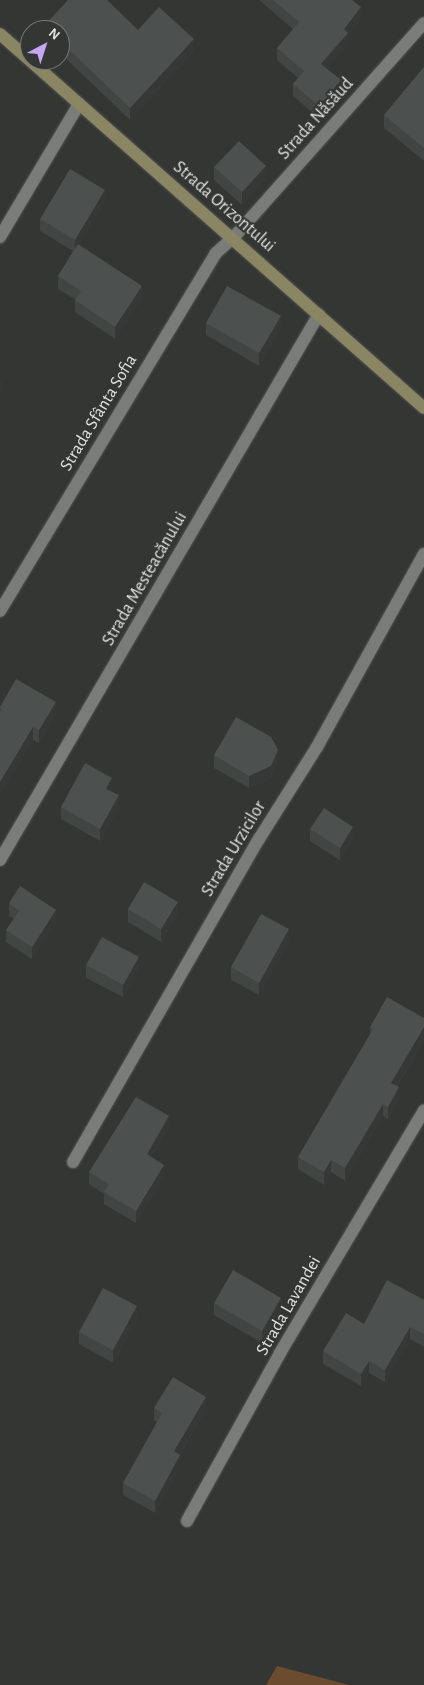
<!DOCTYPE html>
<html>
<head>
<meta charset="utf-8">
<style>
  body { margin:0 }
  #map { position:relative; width:424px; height:1685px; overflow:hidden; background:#343633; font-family:"Alegreya Sans",sans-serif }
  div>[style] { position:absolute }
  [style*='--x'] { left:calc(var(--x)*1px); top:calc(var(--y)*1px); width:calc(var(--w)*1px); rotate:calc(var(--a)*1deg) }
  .green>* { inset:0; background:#6b4c2f }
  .roads { filter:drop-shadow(0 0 1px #535552) drop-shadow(0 0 1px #535552) }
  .street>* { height:12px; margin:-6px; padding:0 6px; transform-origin:6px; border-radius:6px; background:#7a7c79 }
  .secondary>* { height:12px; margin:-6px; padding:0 6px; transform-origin:6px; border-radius:6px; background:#8a8563 }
  .wall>* { inset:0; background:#414543 }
  .shaded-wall>* { inset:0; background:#353837 }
  .building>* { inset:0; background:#4c504e }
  span { translate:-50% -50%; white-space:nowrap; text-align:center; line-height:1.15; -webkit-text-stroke:4px #343633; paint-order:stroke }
  .street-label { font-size:18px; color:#e0e1df }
  .north { position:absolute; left:20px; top:20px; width:50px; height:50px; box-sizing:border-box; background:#343633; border:1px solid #797a78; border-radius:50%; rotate:40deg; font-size:14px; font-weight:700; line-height:20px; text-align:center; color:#e0e1df }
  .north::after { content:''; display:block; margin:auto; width:18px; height:22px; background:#c6a6f0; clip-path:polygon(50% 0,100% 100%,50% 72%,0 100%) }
</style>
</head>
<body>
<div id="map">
  <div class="green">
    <div style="clip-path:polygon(277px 1666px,349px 1685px,266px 1685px)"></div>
  </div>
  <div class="roads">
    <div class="street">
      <div style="--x:0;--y:237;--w:155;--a:-59.3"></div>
      <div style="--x:0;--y:611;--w:418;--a:-58.9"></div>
      <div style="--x:216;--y:253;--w:24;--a:-42"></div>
      <div style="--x:234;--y:237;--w:286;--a:-48.4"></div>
      <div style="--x:0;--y:860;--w:632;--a:-59.7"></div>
      <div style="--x:73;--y:1162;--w:373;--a:-60.1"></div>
      <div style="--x:259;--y:839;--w:109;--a:-57.8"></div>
      <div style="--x:317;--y:747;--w:221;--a:-61"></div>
      <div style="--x:187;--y:1521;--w:192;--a:-61"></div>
      <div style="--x:280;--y:1353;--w:282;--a:-59.3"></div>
    </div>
    <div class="secondary">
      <div style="--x:0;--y:34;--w:565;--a:41.41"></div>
    </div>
  </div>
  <div class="wall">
    <div style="clip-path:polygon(259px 0,352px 0,361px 19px,348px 35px,348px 45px,327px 69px,341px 92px,319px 118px,293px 96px,293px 84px,298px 78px,277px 60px,277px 48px,293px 29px)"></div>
    <div style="clip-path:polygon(44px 26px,194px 52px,130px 120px,60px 53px,60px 30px,44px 30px)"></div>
    <div style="clip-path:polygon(424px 67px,424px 161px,384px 128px,384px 115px)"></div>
    <div style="clip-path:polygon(214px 167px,266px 178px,242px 205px,214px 180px)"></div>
    <div style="clip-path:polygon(105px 202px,79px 245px,142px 298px,115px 339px,75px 312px,75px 299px,58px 289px,58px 276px,73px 251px,40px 231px,40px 219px)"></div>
    <div style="clip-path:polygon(206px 323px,281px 328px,259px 366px,206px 335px)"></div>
    <div style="clip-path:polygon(0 707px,56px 714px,39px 743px,33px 740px,0 795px)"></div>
    <div style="clip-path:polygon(214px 755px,278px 762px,271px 778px,249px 788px,214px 768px)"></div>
    <div style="clip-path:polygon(111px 791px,119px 808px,100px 841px,61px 819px,61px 807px,112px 791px)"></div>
    <div style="clip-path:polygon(310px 829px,353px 839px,340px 860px,310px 841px)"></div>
    <div style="clip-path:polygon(9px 903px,56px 922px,32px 959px,6px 942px,6px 930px,14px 919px,9px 916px)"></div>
    <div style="clip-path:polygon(128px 909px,178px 914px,161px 942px,128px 922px)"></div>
    <div style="clip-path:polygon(289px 942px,259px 995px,231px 980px,231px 967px)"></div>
    <div style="clip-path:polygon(86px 965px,139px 969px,123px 997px,86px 978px)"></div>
    <div style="clip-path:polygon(424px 1018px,424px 1040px,397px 1086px,399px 1099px,388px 1119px,383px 1116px,345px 1181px,331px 1172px,324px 1185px,298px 1169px,298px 1157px,370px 1035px,370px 1027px)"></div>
    <div style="clip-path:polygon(169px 1128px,152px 1157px,164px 1177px,136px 1223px,104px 1204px,104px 1194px,89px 1184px,89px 1172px)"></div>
    <div style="clip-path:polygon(424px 1300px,424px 1347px,410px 1339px,385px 1382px,369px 1373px,361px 1386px,323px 1364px,323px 1351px,364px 1324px)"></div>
    <div style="clip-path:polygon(214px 1303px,281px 1310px,262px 1343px,214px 1315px)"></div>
    <div style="clip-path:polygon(137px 1319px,113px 1363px,79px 1344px,79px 1332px)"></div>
    <div style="clip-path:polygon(154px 1408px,206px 1409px,180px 1455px,180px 1467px,155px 1513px,123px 1495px,123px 1483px,157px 1422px,154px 1420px)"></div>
  </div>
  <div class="shaded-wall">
    <div style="clip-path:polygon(361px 7px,361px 19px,348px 35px,348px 45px,321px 76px,321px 64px,344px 29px)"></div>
    <div style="clip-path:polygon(194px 39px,194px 52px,130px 120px,130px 108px)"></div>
    <div style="clip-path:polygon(341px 80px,341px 92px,319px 118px,319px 106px)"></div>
    <div style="clip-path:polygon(266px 166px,266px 178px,242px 205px,242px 192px)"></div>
    <div style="clip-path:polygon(105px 190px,105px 202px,75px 252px,75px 240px)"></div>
    <div style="clip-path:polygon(142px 286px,142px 298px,115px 339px,115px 327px)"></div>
    <div style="clip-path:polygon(281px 316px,281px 328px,259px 366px,259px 353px)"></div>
    <div style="clip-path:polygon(2px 378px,2px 391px,0 393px,0 381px)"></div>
    <div style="clip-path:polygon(56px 702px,56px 714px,39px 743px,39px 730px)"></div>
    <div style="clip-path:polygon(33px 727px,33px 740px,0 795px,0 782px)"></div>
    <div style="clip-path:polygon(278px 750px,278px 762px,271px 778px,249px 788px,249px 776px)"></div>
    <div style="clip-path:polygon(112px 778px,112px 791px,106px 801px,106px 789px)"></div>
    <div style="clip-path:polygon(119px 795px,119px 808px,100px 841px,100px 829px)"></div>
    <div style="clip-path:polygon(353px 827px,353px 839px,340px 860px,340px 848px)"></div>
    <div style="clip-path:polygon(178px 902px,178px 914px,161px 942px,161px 929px)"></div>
    <div style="clip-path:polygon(56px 910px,56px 922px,32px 959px,32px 947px)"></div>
    <div style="clip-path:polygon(289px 929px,289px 942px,259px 995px,259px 983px)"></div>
    <div style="clip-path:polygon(139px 957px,139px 969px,123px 997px,123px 985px)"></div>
    <div style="clip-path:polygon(424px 1027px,424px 1040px,391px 1095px,391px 1083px)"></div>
    <div style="clip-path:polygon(399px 1087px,399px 1099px,388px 1119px,388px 1107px)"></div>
    <div style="clip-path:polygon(383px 1104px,383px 1116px,345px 1181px,345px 1168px)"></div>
    <div style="clip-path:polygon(169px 1116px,169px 1128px,147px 1166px,147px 1154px)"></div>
    <div style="clip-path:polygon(331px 1160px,331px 1172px,324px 1185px,324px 1172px)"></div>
    <div style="clip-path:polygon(164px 1165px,164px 1177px,136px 1223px,136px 1211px)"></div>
    <div style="clip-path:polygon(281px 1298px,281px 1310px,262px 1343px,262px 1331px)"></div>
    <div style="clip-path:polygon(137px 1306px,137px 1319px,113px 1363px,113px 1350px)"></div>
    <div style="clip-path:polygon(410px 1327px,410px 1339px,385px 1382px,385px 1370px)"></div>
    <div style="clip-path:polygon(369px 1361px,369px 1373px,361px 1386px,361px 1374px)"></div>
    <div style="clip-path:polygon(206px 1397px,206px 1409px,174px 1464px,174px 1451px)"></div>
    <div style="clip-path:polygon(180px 1455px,180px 1467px,155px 1513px,155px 1501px)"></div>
  </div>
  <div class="building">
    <div style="clip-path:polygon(68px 0,107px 0,138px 30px,159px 7px,194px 39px,130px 108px,60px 41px,60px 30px,49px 30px,44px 26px)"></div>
    <div style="clip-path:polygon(273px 0,352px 0,361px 7px,344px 29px,348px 33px,321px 64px,341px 80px,319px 106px,293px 84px,304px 71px,277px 48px,299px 22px)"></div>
    <div style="clip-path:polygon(424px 67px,424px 148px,384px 115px)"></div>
    <div style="clip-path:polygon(239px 141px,266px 166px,242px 192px,214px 167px)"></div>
    <div style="clip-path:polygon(70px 169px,105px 190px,75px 240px,40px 219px)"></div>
    <div style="clip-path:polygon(78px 244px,142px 286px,115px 327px,75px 300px,81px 291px,58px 276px)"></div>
    <div style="clip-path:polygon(227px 286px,281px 316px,259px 353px,206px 323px)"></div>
    <div style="clip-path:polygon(16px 679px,56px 702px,39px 730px,33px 727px,0 782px,0 712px,2px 709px,0 707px)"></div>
    <div style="clip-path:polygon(236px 717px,271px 737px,278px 750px,271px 766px,249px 776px,214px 755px)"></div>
    <div style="clip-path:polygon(85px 763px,112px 778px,106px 789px,119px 795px,100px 829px,61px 807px)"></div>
    <div style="clip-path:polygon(324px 808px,353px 827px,340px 848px,310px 829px)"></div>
    <div style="clip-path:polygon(144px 882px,178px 902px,161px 929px,128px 909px)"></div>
    <div style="clip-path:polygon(20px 886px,56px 910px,32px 947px,6px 930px,19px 911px,9px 903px)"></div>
    <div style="clip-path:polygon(261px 914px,289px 929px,259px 983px,231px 967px)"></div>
    <div style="clip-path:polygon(102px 937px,139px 957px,123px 985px,86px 965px)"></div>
    <div style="clip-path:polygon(387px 997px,424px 1018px,424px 1027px,391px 1083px,399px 1087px,388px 1107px,383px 1104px,345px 1168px,331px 1160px,324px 1172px,298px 1157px,373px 1029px,370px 1027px)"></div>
    <div style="clip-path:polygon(136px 1097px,169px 1116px,147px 1154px,164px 1165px,136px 1211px,104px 1192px,109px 1184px,89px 1172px)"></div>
    <div style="clip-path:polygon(233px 1270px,281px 1298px,262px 1331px,214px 1303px)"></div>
    <div style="clip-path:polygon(387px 1280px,424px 1300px,424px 1334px,410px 1327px,385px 1370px,369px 1361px,361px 1374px,323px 1351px,346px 1313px,364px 1324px)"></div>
    <div style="clip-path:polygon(103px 1288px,137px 1306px,113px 1350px,79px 1332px)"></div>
    <div style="clip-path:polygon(173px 1377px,206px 1397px,174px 1451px,180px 1455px,155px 1501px,123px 1483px,162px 1413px,154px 1408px)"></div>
  </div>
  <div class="street-label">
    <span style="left:316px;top:119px;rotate:-48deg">Strada Năsăud</span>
    <span style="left:224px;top:207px;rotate:41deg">Strada Orizontului</span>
    <span style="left:99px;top:413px;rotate:-59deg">Strada Sfânta Sofia</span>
    <span style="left:145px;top:579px;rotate:-60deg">Strada Mesteacănului</span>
    <span style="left:234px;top:849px;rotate:-59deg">Strada Urzicilor</span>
    <span style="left:289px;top:1306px;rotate:-60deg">Strada Lavandei</span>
  </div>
  <div class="north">N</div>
</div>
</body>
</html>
